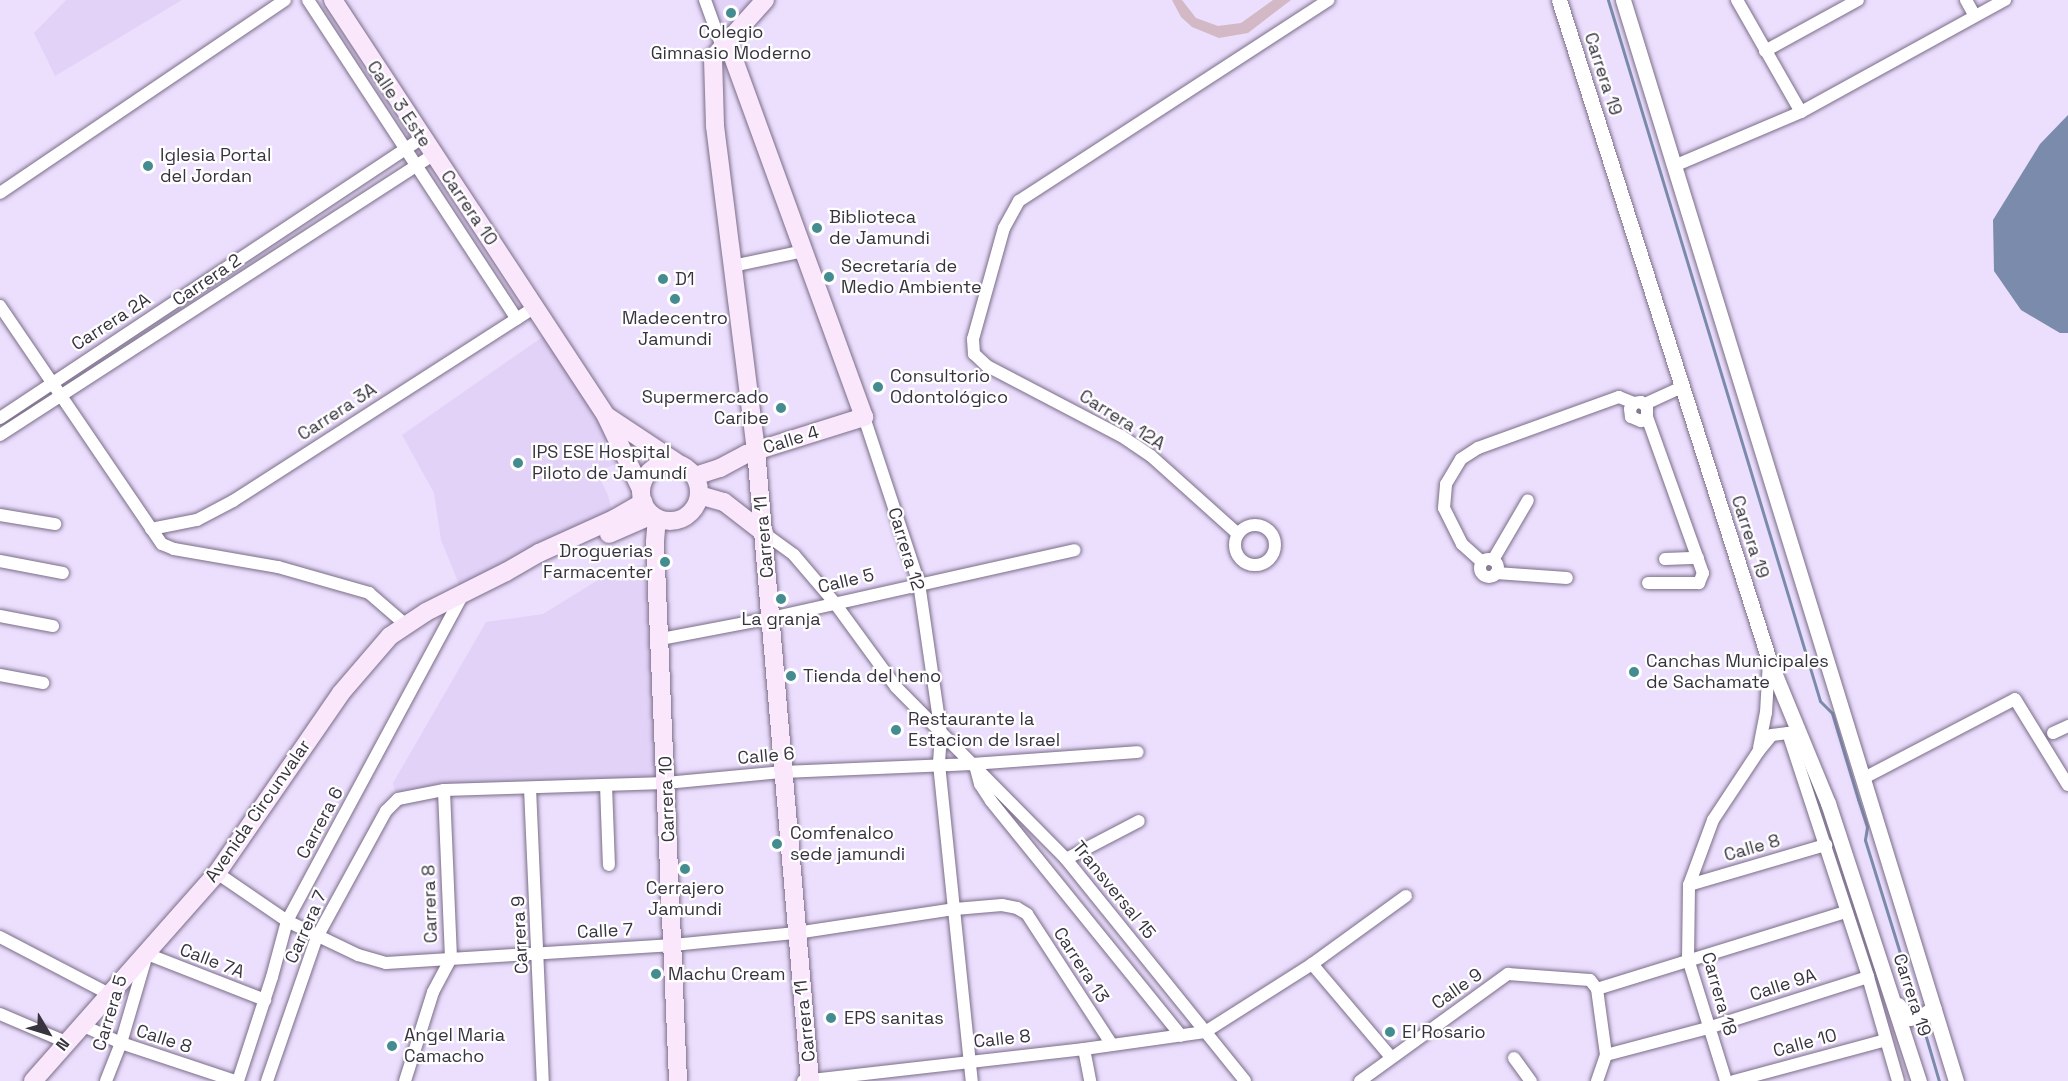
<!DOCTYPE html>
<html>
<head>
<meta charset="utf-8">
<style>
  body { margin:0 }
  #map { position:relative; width:2068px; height:1081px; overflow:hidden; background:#ecdefd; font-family:"Space Grotesk",sans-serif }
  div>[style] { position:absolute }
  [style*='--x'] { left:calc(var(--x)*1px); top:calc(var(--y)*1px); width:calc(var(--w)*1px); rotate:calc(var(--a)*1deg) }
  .built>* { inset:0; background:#e3d2f8 }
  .green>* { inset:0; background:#d2b9c5 }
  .water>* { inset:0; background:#7b8bab }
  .stream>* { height:3px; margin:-1.5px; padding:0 1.5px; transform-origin:1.5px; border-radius:1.5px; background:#7b8bab }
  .roads { filter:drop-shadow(0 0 2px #7a6e89) drop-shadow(0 0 2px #7a6e89) }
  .minor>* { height:12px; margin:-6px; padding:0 6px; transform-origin:6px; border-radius:6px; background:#fff }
  .minor>.ring { margin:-6px; padding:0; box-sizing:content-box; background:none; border:12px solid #fff; border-radius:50% }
  .tertiary>* { height:15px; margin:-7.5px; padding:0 7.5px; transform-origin:7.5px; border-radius:7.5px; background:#fff }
  .secondary>* { height:18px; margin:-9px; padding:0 9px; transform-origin:9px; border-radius:9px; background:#fbe7fc }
  .secondary>.ring { margin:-9px; padding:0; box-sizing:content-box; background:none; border:18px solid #fbe7fc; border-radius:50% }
  .dots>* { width:16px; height:16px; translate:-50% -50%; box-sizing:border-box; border:3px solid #fff; border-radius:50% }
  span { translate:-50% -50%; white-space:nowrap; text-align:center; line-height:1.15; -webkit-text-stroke:4.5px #fff; paint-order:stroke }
  .poi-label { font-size:18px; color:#38333f }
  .left { translate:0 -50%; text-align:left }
  .right { translate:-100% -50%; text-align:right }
  .street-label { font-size:18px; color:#38333f }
  .north { position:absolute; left:18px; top:1003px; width:60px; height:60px; -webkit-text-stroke:4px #fff; paint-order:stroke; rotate:128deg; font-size:16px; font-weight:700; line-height:24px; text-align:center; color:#38333f }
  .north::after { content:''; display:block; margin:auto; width:21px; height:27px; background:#38333f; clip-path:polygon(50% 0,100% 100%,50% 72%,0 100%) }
</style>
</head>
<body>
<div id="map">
  <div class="built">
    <div style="clip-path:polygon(66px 0,182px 0,55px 76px,34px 33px)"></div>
    <div style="clip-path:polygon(705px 0,765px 0,722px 47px)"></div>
    <div style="clip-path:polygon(551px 331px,627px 460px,600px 470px,601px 481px,608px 495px,614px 519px,463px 594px,441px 540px,434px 493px,402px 435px)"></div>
    <div style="clip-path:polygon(645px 565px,656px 780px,396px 794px,393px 783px,486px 622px,543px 614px,619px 567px)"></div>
  </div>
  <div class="green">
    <div style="clip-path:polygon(1172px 0,1182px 0,1196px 18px,1218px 26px,1241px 23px,1273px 0,1291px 0,1248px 33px,1219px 38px,1192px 27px,1181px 17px)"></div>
  </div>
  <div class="water">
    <div style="clip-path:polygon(2068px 115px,2068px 333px,2060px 333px,2021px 310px,1994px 271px,1993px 220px,2040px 144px)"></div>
  </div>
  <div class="stream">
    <div style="--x:1608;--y:0;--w:732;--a:73.17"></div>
    <div style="--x:1820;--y:701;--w:17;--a:45"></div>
    <div style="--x:1832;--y:713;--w:90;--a:73.2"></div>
    <div style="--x:1858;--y:799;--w:29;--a:72"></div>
    <div style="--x:1867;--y:827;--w:13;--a:99"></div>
    <div style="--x:1865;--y:840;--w:179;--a:72.8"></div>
    <div style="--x:1921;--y:1020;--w:64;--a:73.6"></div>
  </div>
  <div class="roads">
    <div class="minor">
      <div style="--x:308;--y:0;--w:381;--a:56.8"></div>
      <div style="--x:705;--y:0;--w:50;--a:70.1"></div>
      <div style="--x:1737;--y:0;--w:129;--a:60.3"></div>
      <div style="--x:1966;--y:0;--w:18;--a:61"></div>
      <div style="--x:1765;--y:51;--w:106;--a:-28.7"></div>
      <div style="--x:1674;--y:166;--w:138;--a:-23"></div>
      <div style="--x:1801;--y:112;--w:233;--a:-28.8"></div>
      <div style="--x:0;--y:193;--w:344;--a:-34.1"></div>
      <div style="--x:733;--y:266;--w:73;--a:-11.9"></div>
      <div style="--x:0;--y:306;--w:288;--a:55.8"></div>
      <div style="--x:162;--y:544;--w:13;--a:23"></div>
      <div style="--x:174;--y:549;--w:106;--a:9.8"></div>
      <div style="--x:278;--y:567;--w:95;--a:15.9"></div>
      <div style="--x:369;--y:593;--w:49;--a:40.9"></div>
      <div style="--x:1634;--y:403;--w:7;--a:124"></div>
      <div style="--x:1630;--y:409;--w:8;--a:83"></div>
      <div style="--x:1631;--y:417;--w:11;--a:22"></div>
      <div style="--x:1641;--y:421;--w:7;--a:-34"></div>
      <div style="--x:1645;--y:404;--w:41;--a:-24.7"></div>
      <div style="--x:864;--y:417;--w:175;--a:71.7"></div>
      <div style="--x:919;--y:583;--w:153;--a:81.7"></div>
      <div style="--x:941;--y:734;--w:30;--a:94"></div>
      <div style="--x:939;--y:764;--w:319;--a:84.1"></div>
      <div style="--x:0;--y:418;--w:506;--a:-33.56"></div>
      <div style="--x:0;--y:435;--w:516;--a:-32.89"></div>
      <div style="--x:0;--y:515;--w:56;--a:9.3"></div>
      <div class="ring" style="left:1235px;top:525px;width:28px;height:28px"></div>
      <div style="--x:151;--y:529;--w:47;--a:-11.1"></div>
      <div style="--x:197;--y:520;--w:41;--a:-27.8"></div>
      <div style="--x:233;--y:501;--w:359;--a:-32.7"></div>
      <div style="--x:764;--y:533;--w:37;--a:36"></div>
      <div style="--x:794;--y:555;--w:62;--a:49.6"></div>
      <div style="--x:834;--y:602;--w:105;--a:53.9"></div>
      <div style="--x:896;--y:687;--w:242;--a:45.3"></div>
      <div style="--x:1066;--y:859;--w:285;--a:51.1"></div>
      <div style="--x:1238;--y:534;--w:117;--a:-138.1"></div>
      <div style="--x:1151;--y:456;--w:36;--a:-146"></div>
      <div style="--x:1121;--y:436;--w:151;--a:-152.4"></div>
      <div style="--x:987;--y:366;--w:18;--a:-137"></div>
      <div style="--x:974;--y:354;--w:15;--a:-94"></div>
      <div style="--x:973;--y:339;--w:115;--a:-74.4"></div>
      <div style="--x:1004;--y:228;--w:31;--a:-61"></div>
      <div style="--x:1019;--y:201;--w:369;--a:-33"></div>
      <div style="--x:1665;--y:559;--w:33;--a:-2"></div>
      <div class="ring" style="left:1480px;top:559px;width:6px;height:6px"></div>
      <div style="--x:1493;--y:560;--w:69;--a:-59.7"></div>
      <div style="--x:0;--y:561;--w:64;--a:10.8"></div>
      <div style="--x:1482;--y:562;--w:27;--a:-138"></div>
      <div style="--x:1462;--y:544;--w:40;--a:-116.6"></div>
      <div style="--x:1444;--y:508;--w:24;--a:-85"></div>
      <div style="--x:1446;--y:484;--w:29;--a:-59"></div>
      <div style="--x:1461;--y:459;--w:20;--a:-33"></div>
      <div style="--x:1478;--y:448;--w:150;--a:-19.9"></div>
      <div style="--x:1619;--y:397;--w:16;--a:22"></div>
      <div style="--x:1634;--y:403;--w:7;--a:-8"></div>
      <div style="--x:1641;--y:402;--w:8;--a:40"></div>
      <div style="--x:1647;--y:407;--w:10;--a:90"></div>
      <div style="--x:1647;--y:417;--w:166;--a:70.3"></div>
      <div style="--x:1703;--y:573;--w:11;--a:112"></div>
      <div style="--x:1699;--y:583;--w:51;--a:180"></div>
      <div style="--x:1496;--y:573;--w:71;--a:4"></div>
      <div style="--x:0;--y:616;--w:54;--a:10.7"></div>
      <div style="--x:661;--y:639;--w:112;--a:-10.8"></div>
      <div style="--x:771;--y:618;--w:311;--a:-12.6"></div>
      <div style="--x:0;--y:675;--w:44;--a:10.5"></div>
      <div style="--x:1788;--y:733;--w:257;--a:71.8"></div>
      <div style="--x:1868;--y:977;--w:108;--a:73.9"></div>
      <div style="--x:2053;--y:733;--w:17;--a:-25"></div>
      <div style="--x:1759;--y:748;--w:36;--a:-79"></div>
      <div style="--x:1766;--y:713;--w:52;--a:-86.7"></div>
      <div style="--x:976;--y:769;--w:16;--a:75"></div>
      <div style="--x:980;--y:784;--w:20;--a:57"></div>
      <div style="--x:991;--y:801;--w:302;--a:51"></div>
      <div style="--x:1864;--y:778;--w:170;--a:-27.6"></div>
      <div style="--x:2015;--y:699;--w:101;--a:58.4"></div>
      <div style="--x:606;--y:785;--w:80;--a:87.9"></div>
      <div style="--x:530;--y:788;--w:293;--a:87.5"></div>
      <div style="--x:1066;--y:859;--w:82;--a:-27.5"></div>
      <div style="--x:217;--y:873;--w:85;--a:34.4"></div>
      <div style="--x:287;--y:921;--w:79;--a:25.6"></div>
      <div style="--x:358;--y:955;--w:29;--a:16"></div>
      <div style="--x:386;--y:963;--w:288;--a:-3.6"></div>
      <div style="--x:673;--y:945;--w:124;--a:-5.6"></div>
      <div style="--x:796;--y:933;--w:161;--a:-8.6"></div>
      <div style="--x:955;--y:909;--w:47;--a:-4.9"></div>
      <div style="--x:1002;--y:905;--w:15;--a:11"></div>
      <div style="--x:1017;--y:908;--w:12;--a:31"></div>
      <div style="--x:1027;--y:914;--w:156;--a:57"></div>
      <div style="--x:1689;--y:885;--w:143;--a:-16.3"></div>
      <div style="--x:0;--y:937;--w:125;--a:27.6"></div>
      <div style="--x:1312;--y:964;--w:122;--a:49.7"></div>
      <div style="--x:1597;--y:989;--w:261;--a:-17.2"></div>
      <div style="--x:0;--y:1014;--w:74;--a:23.1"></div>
      <div style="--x:84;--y:1026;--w:41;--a:24.7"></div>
      <div style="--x:121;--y:1043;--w:120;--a:18.4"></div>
      <div style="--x:1084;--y:1049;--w:33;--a:79"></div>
      <div style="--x:1606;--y:1055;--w:106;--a:-14.8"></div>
      <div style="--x:1708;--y:1028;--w:168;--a:-17.7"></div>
      <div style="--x:1514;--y:1058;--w:29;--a:54"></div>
      <div style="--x:106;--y:1081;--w:41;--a:-68.5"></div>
      <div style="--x:121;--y:1043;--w:93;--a:-73.7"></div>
      <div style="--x:147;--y:954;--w:127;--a:21.3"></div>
      <div style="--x:238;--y:1081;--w:109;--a:-71.9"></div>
      <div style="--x:272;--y:977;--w:58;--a:-75"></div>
      <div style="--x:287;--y:921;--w:371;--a:-61.7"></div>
      <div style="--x:267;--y:1081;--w:152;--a:-70.9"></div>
      <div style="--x:317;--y:937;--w:144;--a:-61.3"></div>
      <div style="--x:386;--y:811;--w:17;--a:-45"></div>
      <div style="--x:398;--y:799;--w:47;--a:-11.1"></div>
      <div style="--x:444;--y:790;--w:222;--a:-1.8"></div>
      <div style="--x:666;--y:783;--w:118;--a:-5.4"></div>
      <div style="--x:783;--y:772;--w:188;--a:-2.4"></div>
      <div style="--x:971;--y:764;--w:167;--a:-4.1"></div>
      <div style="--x:405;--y:1081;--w:93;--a:-72.5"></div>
      <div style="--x:433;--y:992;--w:38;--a:-62"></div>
      <div style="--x:451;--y:958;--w:168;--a:-92.4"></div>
      <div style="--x:803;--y:1081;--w:283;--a:-6.5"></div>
      <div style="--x:1084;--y:1049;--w:122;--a:-8"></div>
      <div style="--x:1205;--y:1032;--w:127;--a:-32.4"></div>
      <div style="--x:1312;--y:964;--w:116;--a:-35.9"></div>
      <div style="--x:1360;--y:1081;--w:183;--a:-35.9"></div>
      <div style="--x:1508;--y:974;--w:82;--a:4.2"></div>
      <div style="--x:1590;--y:980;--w:11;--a:52"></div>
      <div style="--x:1597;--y:989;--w:67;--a:82.2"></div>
      <div style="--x:1606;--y:1055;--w:28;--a:109"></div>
      <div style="--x:1726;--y:1081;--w:128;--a:-107.3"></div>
      <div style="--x:1688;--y:959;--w:74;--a:-89.2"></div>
      <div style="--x:1689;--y:885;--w:69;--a:-69.7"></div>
      <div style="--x:1713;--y:820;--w:82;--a:-56.5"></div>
      <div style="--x:1758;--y:752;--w:22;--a:-51"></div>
      <div style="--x:1772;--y:735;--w:16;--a:-7"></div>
      <div style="--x:1788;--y:733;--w:14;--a:21"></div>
      <div style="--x:1734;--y:1081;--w:157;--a:-15.1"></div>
    </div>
    <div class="tertiary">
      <div style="--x:1559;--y:0;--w:693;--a:72.35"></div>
      <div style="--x:1769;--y:660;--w:155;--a:67.6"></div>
      <div style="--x:1828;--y:803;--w:293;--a:71.9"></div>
      <div style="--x:1623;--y:0;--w:1131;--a:72.88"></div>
      <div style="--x:1898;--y:1005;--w:17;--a:50"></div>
      <div style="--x:1909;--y:1018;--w:13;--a:-9"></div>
      <div style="--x:1922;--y:1016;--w:14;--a:-34"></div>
    </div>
    <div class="secondary">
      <div style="--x:333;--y:0;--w:498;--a:56.7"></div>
      <div style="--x:606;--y:416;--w:81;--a:64.4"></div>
      <div style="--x:765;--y:0;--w:78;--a:131.9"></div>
      <div style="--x:713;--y:58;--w:68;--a:88.3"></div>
      <div style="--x:715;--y:126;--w:327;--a:82.8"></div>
      <div style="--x:756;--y:450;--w:633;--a:85.11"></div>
      <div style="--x:608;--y:417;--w:85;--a:33.5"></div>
      <div class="ring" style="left:641px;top:463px;width:40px;height:40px"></div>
      <div style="--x:695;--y:476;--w:26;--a:-18"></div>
      <div style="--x:720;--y:468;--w:30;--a:-28"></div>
      <div style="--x:746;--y:454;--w:124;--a:-17.4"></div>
      <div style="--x:864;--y:417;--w:386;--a:-110"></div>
      <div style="--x:732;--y:54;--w:12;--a:-145"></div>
      <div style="--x:699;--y:495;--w:26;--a:16"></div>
      <div style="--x:724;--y:502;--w:51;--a:37.8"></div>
      <div style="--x:657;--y:518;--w:25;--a:95"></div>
      <div style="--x:655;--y:543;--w:538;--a:87.55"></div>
      <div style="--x:609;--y:534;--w:47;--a:-23.8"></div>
      <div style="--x:33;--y:1081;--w:278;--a:-48.5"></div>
      <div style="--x:217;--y:873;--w:219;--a:-55.4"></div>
      <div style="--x:341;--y:693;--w:75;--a:-49.3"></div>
      <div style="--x:390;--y:636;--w:43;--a:-33.7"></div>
      <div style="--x:426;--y:612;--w:89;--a:-26.6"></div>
      <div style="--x:506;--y:572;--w:38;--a:-30"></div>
      <div style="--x:539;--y:553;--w:82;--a:-24.4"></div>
      <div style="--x:614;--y:519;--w:34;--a:-30"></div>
    </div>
  </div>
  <div class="dots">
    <div style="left:731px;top:13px;background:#448c90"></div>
    <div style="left:148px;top:166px;background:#448c90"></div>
    <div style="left:817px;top:228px;background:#448c90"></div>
    <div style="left:829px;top:277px;background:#448c90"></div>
    <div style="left:663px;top:279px;background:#448c90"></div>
    <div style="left:675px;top:299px;background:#448c90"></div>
    <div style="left:878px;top:387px;background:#448c90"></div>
    <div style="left:781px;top:408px;background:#448c90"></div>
    <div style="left:518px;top:463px;background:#448c90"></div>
    <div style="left:665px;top:562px;background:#448c90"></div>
    <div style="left:781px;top:599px;background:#448c90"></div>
    <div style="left:1634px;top:672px;background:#448c90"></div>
    <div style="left:791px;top:676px;background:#448c90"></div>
    <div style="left:896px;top:730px;background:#448c90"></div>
    <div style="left:777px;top:844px;background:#448c90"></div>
    <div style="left:685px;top:869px;background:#448c90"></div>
    <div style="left:656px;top:974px;background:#448c90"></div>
    <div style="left:831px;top:1018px;background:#448c90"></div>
    <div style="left:1390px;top:1032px;background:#448c90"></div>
    <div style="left:392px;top:1046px;background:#448c90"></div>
  </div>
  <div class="poi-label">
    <span style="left:731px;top:43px">Colegio<br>Gimnasio Moderno</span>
    <span class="left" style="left:160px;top:166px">Iglesia Portal<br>del Jordan</span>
    <span class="left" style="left:829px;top:228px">Biblioteca<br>de Jamundi</span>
    <span class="left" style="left:841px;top:277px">Secretaría de<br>Medio Ambiente</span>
    <span class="left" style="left:675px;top:279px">D1</span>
    <span style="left:675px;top:329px">Madecentro<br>Jamundi</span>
    <span class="left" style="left:890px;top:387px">Consultorio<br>Odontológico</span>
    <span class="right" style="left:769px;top:408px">Supermercado<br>Caribe</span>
    <span class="left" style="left:532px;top:463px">IPS ESE Hospital<br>Piloto de Jamundí</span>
    <span class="right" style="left:653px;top:562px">Droguerias<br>Farmacenter</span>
    <span style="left:781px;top:619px">La granja</span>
    <span class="left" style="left:1646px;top:672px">Canchas Municipales<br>de Sachamate</span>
    <span class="left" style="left:803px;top:676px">Tienda del heno</span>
    <span class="left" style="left:908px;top:730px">Restaurante la<br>Estacion de Israel</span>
    <span class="left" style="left:790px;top:844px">Comfenalco<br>sede jamundi</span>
    <span style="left:685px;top:899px">Cerrajero<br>Jamundi</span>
    <span class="left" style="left:668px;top:974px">Machu Cream</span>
    <span class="left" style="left:844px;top:1018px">EPS sanitas</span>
    <span class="left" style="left:1402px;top:1032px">El Rosario</span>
    <span class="left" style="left:404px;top:1046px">Angel Maria<br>Camacho</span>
  </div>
  <div class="street-label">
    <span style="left:1603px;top:74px;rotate:72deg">Carrera 19</span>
    <span style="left:399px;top:104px;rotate:56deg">Calle 3 Este</span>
    <span style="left:469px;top:208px;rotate:56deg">Carrera 10</span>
    <span style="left:207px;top:280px;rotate:-34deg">Carrera 2</span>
    <span style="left:111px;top:322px;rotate:-33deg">Carrera 2A</span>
    <span style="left:337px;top:412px;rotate:-33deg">Carrera 3A</span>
    <span style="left:1122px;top:420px;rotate:32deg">Carrera 12A</span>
    <span style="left:791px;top:440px;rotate:-17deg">Calle 4</span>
    <span style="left:764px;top:537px;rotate:-95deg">Carrera 11</span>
    <span style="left:1750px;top:537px;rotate:72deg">Carrera 19</span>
    <span style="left:906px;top:549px;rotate:73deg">Carrera 12</span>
    <span style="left:846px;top:581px;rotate:-13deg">Calle 5</span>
    <span style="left:766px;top:756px;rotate:-5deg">Calle 6</span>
    <span style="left:667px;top:799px;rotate:-92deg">Carrera 10</span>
    <span style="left:258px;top:811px;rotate:-55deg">Avenida Circunvalar</span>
    <span style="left:320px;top:823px;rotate:-62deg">Carrera 6</span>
    <span style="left:1752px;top:848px;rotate:-16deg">Calle 8</span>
    <span style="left:1114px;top:890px;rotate:51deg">Transversal 15</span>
    <span style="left:430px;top:904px;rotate:-92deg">Carrera 8</span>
    <span style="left:306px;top:927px;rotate:-66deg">Carrera 7</span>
    <span style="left:605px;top:931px;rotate:-3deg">Calle 7</span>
    <span style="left:520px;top:935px;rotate:-93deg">Carrera 9</span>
    <span style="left:212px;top:961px;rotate:21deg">Calle 7A</span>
    <span style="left:1081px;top:965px;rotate:57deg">Carrera 13</span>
    <span style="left:1783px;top:985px;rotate:-18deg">Calle 9A</span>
    <span style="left:1457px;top:989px;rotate:-35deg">Calle 9</span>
    <span style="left:1719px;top:994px;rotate:74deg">Carrera 18</span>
    <span style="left:1912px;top:995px;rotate:72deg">Carrera 19</span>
    <span style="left:110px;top:1013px;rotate:-73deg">Carrera 5</span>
    <span style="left:805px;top:1021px;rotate:-96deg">Carrera 11</span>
    <span style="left:164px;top:1039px;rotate:18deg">Calle 8</span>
    <span style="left:1002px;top:1039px;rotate:-6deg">Calle 8</span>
    <span style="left:1805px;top:1043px;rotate:-15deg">Calle 10</span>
  </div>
  <div class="north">N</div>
</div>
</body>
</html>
